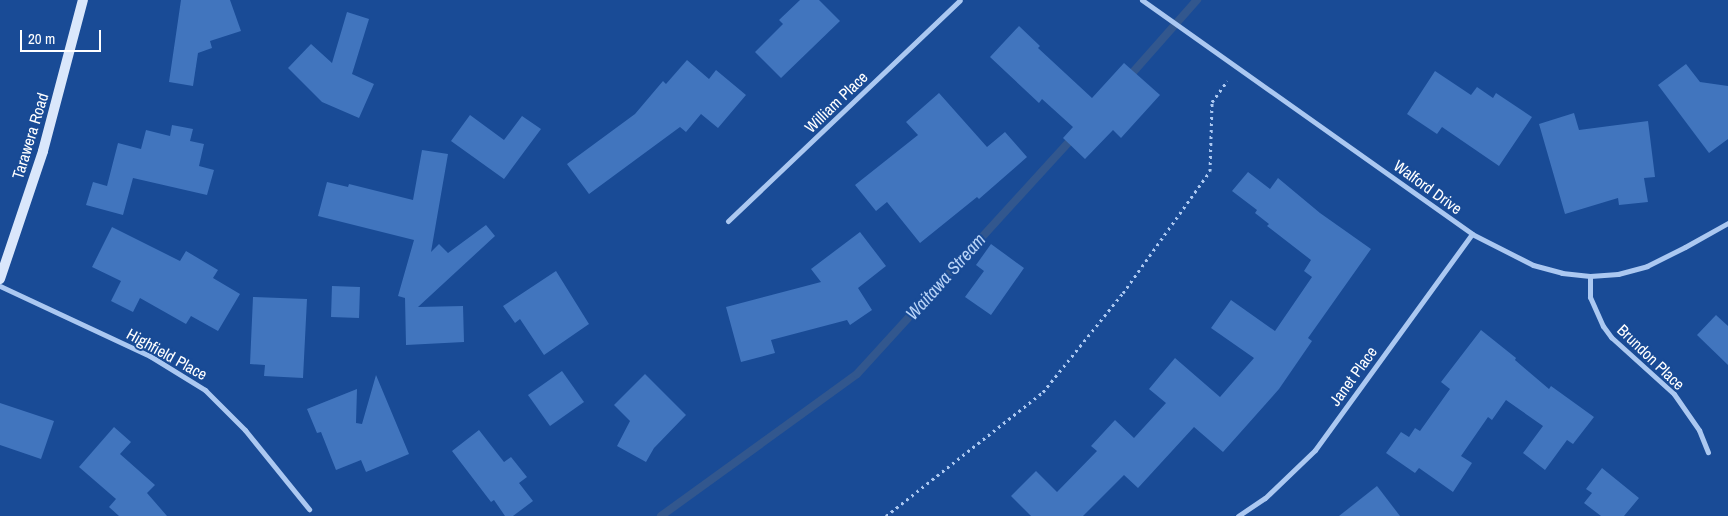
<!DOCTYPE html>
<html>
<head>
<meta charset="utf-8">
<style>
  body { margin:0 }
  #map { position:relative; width:1728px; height:516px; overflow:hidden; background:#194b96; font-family:"Archivo Narrow",sans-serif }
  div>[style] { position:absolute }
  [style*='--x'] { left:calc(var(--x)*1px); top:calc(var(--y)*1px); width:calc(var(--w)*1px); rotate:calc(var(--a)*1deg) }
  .stream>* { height:8px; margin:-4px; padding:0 4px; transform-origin:4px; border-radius:4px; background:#32578e }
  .building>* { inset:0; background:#4175be }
  .path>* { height:3px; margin-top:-1.5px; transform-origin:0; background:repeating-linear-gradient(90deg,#abc8f1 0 2.5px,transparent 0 6.5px) }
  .street>* { height:5px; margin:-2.5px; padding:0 2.5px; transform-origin:2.5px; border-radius:2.5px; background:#abc8f1 }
  .secondary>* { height:10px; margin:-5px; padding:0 5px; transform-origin:5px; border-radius:5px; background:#dae7fb }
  span { translate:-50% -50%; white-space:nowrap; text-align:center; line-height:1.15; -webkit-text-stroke:4px #194b96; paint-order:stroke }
  .street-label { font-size:16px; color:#fff }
  .water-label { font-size:18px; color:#b8d3f7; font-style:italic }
  .scale { position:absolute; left:20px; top:30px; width:81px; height:22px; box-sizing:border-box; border:2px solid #fff; border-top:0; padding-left:6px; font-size:15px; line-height:18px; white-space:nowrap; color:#fff; -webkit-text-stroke:4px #194b96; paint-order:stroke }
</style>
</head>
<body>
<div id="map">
  <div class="stream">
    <div style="--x:1127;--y:79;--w:106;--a:-48.5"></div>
    <div style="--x:661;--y:516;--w:242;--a:-35.9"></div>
    <div style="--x:857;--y:374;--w:323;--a:-47.6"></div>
  </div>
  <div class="building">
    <div style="clip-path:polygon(181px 0,230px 0,241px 31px,210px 41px,212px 48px,198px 53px,193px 86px,169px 82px)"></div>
    <div style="clip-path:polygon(800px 0,819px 0,840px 21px,781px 78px,755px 52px,783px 24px,779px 20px)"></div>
    <div style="clip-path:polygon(347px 12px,369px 19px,352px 74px,374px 84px,359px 118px,322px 102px,288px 68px,311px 44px,332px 63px)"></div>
    <div style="clip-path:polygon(1019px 26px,1040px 46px,1038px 48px,1092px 98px,1124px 63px,1160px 95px,1121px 138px,1113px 130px,1085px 159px,1063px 138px,1073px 127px,1042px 99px,1039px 103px,990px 57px)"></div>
    <div style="clip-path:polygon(687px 60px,709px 79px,716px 70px,746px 95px,718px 128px,701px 114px,686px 132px,680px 127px,589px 194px,567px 164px,635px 114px,663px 81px,666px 84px)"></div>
    <div style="clip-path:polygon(1686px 64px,1700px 82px,1728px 86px,1728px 139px,1709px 153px,1658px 85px)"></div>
    <div style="clip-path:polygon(1435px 71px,1471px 95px,1477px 87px,1493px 98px,1496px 93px,1532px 117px,1499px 166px,1442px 127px,1437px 134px,1407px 114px)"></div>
    <div style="clip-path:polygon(939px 93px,987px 147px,1005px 132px,1027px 157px,979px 199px,977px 197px,920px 243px,887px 202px,876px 211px,855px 185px,918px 135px,906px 122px)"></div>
    <div style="clip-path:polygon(1574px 113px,1579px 130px,1648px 121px,1655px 177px,1644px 178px,1648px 202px,1619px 205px,1618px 198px,1565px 214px,1539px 124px)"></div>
    <div style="clip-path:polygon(470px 115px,504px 140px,522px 116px,541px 129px,504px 179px,451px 141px)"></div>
    <div style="clip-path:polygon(172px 125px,193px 129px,190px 141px,204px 144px,199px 166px,214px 170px,207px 195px,133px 178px,123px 215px,86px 205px,93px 182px,107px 186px,118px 143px,141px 149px,146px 130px,170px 136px)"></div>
    <div style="clip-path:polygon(422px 150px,448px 154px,431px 252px,439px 244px,448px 253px,486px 225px,495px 236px,418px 307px,463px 306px,464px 342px,406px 345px,405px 298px,398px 296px,414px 240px,318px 216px,327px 182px,348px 187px,349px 184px,413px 200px)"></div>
    <div style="clip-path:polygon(1248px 172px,1270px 189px,1278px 178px,1320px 213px,1371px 249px,1308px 338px,1312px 341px,1279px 389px,1223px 452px,1194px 427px,1138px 488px,1124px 475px,1083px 516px,1031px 516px,1011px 496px,1036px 471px,1057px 492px,1097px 451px,1091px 446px,1115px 420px,1134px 438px,1166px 403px,1149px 389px,1175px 358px,1220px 397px,1254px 358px,1211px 328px,1231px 300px,1275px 331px,1312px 277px,1304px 271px,1311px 260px,1267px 226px,1269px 224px,1255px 213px,1257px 210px,1232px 191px)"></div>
    <div style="clip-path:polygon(112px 227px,180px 261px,186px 251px,218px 270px,213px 278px,240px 294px,218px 331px,191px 316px,186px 324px,140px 298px,133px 312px,111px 301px,121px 281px,92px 267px)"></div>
    <div style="clip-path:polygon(860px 232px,886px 266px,858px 288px,872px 310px,850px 325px,847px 320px,771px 340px,775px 353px,741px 362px,726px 307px,821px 282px,811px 269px)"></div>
    <div style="clip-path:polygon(991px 244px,1024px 268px,991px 315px,965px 297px,984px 271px,976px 265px)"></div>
    <div style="clip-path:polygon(556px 271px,589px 324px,544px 355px,520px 319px,515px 323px,503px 306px)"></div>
    <div style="clip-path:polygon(332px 286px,360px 287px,359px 318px,331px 317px)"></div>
    <div style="clip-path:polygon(253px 297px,307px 299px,303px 378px,264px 376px,265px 365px,250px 364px)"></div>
    <div style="clip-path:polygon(1716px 315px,1728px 326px,1728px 365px,1697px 335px)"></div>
    <div style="clip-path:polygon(1481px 330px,1516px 358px,1515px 360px,1549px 389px,1551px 386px,1594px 417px,1573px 444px,1567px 440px,1545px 470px,1523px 453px,1543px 426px,1506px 400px,1492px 420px,1488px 417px,1461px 456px,1472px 463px,1453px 492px,1419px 468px,1415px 473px,1386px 453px,1401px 432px,1409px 437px,1415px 428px,1420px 431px,1450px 389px,1441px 382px)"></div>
    <div style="clip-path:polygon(562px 371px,584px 402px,550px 426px,528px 395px)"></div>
    <div style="clip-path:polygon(645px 374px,686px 415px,654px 448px,646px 462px,617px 446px,630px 421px,614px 405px)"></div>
    <div style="clip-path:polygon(376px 375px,409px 454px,366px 472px,361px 460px,336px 470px,321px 432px,317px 433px,307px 409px,357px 389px,356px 423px,362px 424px)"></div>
    <div style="clip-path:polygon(0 403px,54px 421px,41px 459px,0 445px)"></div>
    <div style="clip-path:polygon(114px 427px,131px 442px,120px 454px,155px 485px,147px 493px,167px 516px,119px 516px,109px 507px,116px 499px,79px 467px)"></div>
    <div style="clip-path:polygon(479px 430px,504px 462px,511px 457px,527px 477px,519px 483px,533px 501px,513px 516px,505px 516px,494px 500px,491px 502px,452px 451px)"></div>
    <div style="clip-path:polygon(1602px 468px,1639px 498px,1624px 516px,1601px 516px,1584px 503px,1592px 493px,1586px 489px)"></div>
    <div style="clip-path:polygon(1377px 486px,1400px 516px,1339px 516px)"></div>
  </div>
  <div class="path">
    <div style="--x:886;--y:516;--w:200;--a:-38.3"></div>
    <div style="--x:1043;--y:392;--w:127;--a:-51.1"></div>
    <div style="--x:1123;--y:293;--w:150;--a:-54.5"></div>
    <div style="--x:1210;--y:171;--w:69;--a:-88.3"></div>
    <div style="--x:1212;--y:102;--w:26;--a:-54"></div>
  </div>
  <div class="street">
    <div style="--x:1142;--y:0;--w:405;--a:35.3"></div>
    <div style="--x:1472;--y:234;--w:68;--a:26.9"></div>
    <div style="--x:1533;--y:265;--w:30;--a:15"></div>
    <div style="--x:1562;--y:273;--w:28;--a:6"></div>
    <div style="--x:1590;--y:276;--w:28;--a:-4"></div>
    <div style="--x:1618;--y:274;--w:30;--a:-15"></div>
    <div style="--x:1647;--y:266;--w:42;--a:-26.6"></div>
    <div style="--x:1685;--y:247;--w:49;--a:-29.2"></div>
    <div style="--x:728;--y:221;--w:320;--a:-43.6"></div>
    <div style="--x:1590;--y:276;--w:21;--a:90"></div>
    <div style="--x:1590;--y:297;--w:32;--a:66"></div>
    <div style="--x:1603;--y:326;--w:14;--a:54"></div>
    <div style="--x:1611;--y:337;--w:85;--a:42.1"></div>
    <div style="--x:1674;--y:394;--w:44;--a:55.2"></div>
    <div style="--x:1699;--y:430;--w:24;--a:68"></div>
    <div style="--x:0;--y:286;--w:166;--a:25"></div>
    <div style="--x:150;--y:356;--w:65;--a:31.7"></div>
    <div style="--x:205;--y:390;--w:57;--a:45"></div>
    <div style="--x:245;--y:430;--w:102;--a:51"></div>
    <div style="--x:1238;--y:516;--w:32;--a:-34"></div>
    <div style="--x:1265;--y:498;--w:69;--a:-43.8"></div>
    <div style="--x:1315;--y:450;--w:267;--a:-54"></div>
  </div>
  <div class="secondary">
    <div style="--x:0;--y:279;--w:135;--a:-71.4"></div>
    <div style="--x:43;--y:151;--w:156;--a:-75.2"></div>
  </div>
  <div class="street-label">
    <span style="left:836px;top:102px;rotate:-44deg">William Place</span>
    <span style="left:30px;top:136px;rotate:-73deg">Tarawera Road</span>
    <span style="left:1428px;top:187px;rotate:36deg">Walford Drive</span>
    <span style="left:167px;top:354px;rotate:29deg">Highfield Place</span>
    <span style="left:1651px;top:357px;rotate:44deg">Brundon Place</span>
    <span style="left:1353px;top:376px;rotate:-54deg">Janet Place</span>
  </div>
  <div class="water-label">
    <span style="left:946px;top:277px;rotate:-48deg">Waitawa Stream</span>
  </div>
  <div class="scale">20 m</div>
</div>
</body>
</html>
